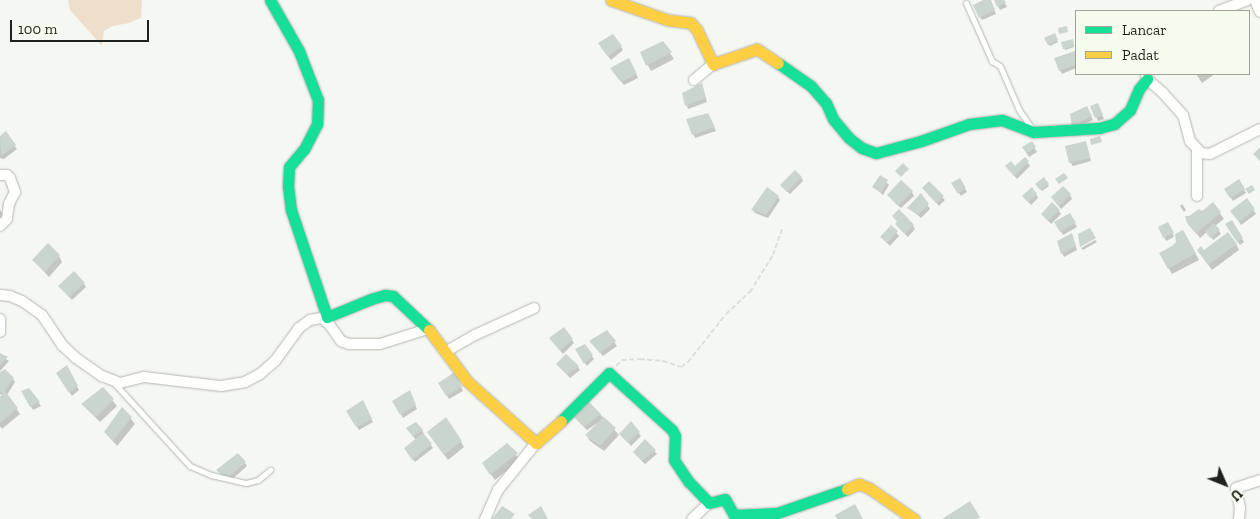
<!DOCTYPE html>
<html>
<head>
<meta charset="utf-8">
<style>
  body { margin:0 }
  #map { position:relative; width:1260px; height:519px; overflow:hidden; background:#f5f8f2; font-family:"Zilla Slab",serif }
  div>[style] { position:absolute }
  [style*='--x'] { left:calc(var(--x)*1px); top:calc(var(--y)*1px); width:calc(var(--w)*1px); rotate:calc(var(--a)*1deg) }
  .green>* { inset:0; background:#eedfcd }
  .shadow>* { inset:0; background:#0003 }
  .building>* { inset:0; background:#cad5cd }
  .path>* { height:2px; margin-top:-1px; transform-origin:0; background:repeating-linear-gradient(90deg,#dedfdd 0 5px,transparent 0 7.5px) }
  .roads { filter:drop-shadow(0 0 1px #b4b6b1) drop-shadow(0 0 1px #b4b6b1) }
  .lane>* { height:5px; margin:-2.5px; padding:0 2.5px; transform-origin:2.5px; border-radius:2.5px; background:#fefefd }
  .street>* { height:10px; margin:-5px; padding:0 5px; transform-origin:5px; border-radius:5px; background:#fefefd }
  .fast>* { height:11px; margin:-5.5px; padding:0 5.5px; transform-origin:5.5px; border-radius:5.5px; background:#16e098 }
  .slow>* { height:11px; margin:-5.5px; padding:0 5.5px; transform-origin:5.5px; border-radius:5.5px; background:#ffcf43 }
  span { translate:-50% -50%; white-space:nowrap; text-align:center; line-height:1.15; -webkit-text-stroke:5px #f5fcee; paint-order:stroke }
  .legend { position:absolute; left:1075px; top:10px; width:175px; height:65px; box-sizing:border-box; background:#f5fcee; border:1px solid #9fa49a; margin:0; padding:6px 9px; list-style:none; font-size:15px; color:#1f211c }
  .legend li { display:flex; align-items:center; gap:10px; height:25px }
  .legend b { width:25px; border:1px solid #9fa49a }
  .north { position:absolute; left:1200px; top:459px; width:50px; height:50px; -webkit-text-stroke:4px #f5fcee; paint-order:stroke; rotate:134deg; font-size:14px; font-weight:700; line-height:20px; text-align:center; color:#1f211c }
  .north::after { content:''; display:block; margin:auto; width:18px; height:22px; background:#1f211c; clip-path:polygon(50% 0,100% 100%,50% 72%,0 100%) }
  .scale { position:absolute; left:10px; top:20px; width:139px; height:22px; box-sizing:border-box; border:2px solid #1f211c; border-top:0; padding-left:6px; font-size:15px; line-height:18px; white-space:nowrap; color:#1f211c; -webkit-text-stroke:4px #f5fcee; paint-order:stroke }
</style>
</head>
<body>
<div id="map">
  <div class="green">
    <div style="clip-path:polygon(68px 0,142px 0,141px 18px,129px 23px,113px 26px,104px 31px,102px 46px,70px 10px)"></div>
  </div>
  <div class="shadow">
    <div style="clip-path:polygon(986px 0,990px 0,996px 14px,982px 20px,980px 17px)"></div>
    <div style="clip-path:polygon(995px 0,1003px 0,1007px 7px,1000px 10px)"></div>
    <div style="clip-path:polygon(1054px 35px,1058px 42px,1050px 46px,1046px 39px)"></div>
    <div style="clip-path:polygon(1073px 42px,1074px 47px,1065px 50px,1063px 43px)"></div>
    <div style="clip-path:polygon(663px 43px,674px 59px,651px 71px,641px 53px)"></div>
    <div style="clip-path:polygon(601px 47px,621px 47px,623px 50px,611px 60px)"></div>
    <div style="clip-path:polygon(1074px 52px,1076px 68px,1062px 74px,1060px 70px)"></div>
    <div style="clip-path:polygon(629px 59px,638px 78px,624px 85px,613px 72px)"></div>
    <div style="clip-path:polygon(1196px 74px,1215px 74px,1202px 83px)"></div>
    <div style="clip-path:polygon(702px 85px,707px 102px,688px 109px,683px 94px)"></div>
    <div style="clip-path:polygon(1092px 107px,1099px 108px,1104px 119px,1098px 121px)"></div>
    <div style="clip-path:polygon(1089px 111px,1093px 120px,1075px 129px,1073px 125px)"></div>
    <div style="clip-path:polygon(707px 114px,716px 131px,695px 138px,688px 120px)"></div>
    <div style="clip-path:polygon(5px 133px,17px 149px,4px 159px,0 158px,0 137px)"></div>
    <div style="clip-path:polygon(1031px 142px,1037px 152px,1029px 157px,1024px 148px)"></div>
    <div style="clip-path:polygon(1087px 146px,1091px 161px,1073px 166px,1070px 162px)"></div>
    <div style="clip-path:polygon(1025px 159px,1030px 166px,1017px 179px,1007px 167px,1015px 168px)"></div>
    <div style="clip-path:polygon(801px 177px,803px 181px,790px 194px,784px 189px)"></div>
    <div style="clip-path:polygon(880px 177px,889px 185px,883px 195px,874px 187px)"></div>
    <div style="clip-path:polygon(959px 179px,967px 192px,961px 196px,953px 183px)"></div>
    <div style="clip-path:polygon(1044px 179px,1049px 186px,1042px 191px,1037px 184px)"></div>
    <div style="clip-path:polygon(1239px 181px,1246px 193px,1233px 201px,1226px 189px)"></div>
    <div style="clip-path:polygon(923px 188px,942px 197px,945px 200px,939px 206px)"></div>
    <div style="clip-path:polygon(912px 192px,914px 196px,901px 208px,891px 198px)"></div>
    <div style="clip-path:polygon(1036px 194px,1038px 198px,1031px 205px,1026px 200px)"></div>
    <div style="clip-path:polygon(921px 195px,930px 209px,921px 218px,909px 208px)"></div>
    <div style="clip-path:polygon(1070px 195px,1072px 199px,1061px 209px,1052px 198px)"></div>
    <div style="clip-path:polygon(778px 197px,780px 200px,768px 218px,755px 213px,753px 210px)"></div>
    <div style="clip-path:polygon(1247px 200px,1256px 214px,1241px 225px,1234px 214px)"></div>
    <div style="clip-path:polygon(1182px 204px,1186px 210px,1184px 212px,1180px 206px)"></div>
    <div style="clip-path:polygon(1213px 204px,1224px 219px,1215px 226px,1221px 234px,1213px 240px,1207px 232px,1200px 238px,1188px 222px)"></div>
    <div style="clip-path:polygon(0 210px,3px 215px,0 218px)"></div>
    <div style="clip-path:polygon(1059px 211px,1061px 214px,1051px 224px,1042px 214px)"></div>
    <div style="clip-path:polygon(1070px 214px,1077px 227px,1063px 235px,1056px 223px)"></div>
    <div style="clip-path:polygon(893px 216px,913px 226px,915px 229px,908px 237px,898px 227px,896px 224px,898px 222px)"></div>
    <div style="clip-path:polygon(1231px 222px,1244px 242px,1240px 245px,1227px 225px)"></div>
    <div style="clip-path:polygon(1168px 224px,1174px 237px,1166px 241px,1160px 228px)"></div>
    <div style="clip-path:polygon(891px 226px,899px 236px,890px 246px,881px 237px)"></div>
    <div style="clip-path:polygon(1183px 231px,1199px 260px,1172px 274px,1161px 254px,1178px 242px)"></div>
    <div style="clip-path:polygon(1073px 238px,1077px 250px,1064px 257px,1062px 253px)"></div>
    <div style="clip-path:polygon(1095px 240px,1097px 242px,1083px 250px,1081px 248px)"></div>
    <div style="clip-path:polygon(1236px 244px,1239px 250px,1212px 270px,1202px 256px,1204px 251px)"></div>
    <div style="clip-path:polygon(59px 256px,62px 262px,49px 277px,33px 260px)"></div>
    <div style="clip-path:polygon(84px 284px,86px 287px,72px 300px,62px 289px)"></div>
    <div style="clip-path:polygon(607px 331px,617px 346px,603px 356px,593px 345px)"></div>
    <div style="clip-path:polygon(572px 340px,574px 343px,563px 354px,553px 342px)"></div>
    <div style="clip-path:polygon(584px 345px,594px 359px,587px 366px,576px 350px)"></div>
    <div style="clip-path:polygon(0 355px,9px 361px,0 371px)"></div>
    <div style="clip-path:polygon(558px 364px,578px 367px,580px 370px,570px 378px)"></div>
    <div style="clip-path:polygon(66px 367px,79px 390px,72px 396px,58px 374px)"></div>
    <div style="clip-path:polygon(0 374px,13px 379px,15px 382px,7px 395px,20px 414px,2px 429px,0 426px,0 398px,3px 395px,0 394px)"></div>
    <div style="clip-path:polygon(456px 377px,463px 391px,449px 399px,439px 383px)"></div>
    <div style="clip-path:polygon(29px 389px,41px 406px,33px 410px,23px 392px)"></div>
    <div style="clip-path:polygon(103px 389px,117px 406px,100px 422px,83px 405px)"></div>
    <div style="clip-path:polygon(411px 395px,417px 409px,403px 418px,394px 401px)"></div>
    <div style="clip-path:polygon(365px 405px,373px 422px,359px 430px,347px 411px)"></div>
    <div style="clip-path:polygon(123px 409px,135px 424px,117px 446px,105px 432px)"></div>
    <div style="clip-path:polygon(600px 414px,619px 435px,604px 451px,590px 441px,587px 436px,602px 420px,587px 430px,577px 420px)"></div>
    <div style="clip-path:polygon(631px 423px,641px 436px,631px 446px,621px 434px)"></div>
    <div style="clip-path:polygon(407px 429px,422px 430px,424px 434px,423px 435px,433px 448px,415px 462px,407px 452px,416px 440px)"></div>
    <div style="clip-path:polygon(432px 438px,461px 442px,464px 447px,448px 460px)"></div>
    <div style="clip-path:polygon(645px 441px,657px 454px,645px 464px,636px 455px)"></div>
    <div style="clip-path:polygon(507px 444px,520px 460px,495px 480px,487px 469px)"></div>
    <div style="clip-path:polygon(245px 463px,247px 466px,229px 482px,218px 471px)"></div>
  </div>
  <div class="building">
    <div style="clip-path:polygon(983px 0,991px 0,995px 10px,979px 18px,973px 5px)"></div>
    <div style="clip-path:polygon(994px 0,1004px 0,1006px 3px,997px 7px)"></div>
    <div style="clip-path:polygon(1067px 26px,1068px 32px,1059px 34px,1058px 28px)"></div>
    <div style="clip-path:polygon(1055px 33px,1058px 40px,1048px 45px,1044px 38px)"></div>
    <div style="clip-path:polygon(613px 34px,622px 46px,608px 57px,598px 43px)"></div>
    <div style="clip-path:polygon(1073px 39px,1074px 46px,1063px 49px,1061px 42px)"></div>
    <div style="clip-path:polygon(663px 41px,672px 52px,646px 66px,640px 52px)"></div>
    <div style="clip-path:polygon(1075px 51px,1076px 64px,1059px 71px,1054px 58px)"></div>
    <div style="clip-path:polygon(629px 58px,637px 74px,621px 82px,610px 68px)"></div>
    <div style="clip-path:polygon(702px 83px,706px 98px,685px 106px,682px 93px)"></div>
    <div style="clip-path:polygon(1098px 103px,1103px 115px,1095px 118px,1090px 106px)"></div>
    <div style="clip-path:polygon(1087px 106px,1092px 116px,1072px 126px,1070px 114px)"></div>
    <div style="clip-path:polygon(708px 113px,715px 127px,692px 135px,686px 119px)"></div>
    <div style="clip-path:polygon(6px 131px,16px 145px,1px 156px,0 136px)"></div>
    <div style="clip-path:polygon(1100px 136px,1102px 142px,1091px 145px,1090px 139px)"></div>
    <div style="clip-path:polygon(1032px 141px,1036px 147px,1027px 154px,1022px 147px)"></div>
    <div style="clip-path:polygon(1086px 141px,1090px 158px,1069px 163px,1065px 146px)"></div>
    <div style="clip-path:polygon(1259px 148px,1260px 149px,1260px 161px,1253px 154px)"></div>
    <div style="clip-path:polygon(1025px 157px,1029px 161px,1014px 176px,1005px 166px,1011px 161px,1015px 166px)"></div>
    <div style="clip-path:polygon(903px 163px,909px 169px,901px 177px,895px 171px)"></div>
    <div style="clip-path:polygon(795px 170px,802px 177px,787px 192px,780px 185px)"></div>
    <div style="clip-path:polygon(1064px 173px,1068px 178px,1059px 184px,1055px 179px)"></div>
    <div style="clip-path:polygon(880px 175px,888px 180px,881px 193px,872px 187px)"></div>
    <div style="clip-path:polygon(1044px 177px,1049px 184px,1040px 190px,1035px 184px)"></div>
    <div style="clip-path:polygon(960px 178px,966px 188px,958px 194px,951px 183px)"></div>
    <div style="clip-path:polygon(1239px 179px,1245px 189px,1230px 198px,1224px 189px)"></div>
    <div style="clip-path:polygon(901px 180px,913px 191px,898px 206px,887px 195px)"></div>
    <div style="clip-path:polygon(929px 181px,944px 196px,936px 203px,922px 188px)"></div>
    <div style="clip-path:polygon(1252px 185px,1255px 190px,1249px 194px,1245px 189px)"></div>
    <div style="clip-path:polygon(1063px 186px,1071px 194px,1059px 206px,1051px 197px)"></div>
    <div style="clip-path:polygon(767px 187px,779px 196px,766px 215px,751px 210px)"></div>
    <div style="clip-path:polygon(1032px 187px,1037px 194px,1028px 202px,1022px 196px)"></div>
    <div style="clip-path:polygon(921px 193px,929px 204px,918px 215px,907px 208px)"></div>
    <div style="clip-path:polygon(1247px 198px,1255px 209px,1239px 222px,1230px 211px)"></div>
    <div style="clip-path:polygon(1052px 202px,1060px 210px,1048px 221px,1041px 214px)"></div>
    <div style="clip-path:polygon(1213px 202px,1221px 212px,1196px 234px,1187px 223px,1185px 216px,1189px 216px,1199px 209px,1202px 211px)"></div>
    <div style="clip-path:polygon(899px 209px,914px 225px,905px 234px,895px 224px,897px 221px,892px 216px)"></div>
    <div style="clip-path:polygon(1070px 213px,1076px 223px,1060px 232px,1054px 222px)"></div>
    <div style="clip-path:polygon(1232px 220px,1243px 238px,1237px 242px,1225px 224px)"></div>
    <div style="clip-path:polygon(1168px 222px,1174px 233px,1163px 238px,1158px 227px)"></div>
    <div style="clip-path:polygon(1214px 223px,1220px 230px,1210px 238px,1205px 231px)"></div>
    <div style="clip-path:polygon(891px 225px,898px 231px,887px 243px,880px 237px)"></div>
    <div style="clip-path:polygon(1090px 228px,1096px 238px,1080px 247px,1078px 234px)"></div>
    <div style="clip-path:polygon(1183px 230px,1196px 253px,1168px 269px,1159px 253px,1172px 246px,1176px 242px,1175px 234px)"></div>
    <div style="clip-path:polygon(1228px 232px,1237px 244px,1208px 265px,1197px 250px,1201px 246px,1204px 250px)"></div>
    <div style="clip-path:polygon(1072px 233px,1076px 246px,1061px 254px,1057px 241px)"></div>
    <div style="clip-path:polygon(48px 243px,60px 255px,45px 272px,32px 260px)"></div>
    <div style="clip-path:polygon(74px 271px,85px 283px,69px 297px,58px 286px)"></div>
    <div style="clip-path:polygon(564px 327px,573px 339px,560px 351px,549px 338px)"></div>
    <div style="clip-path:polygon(607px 330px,616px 341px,600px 353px,589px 341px)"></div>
    <div style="clip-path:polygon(585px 344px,593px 355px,584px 364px,575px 349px)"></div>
    <div style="clip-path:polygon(0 353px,8px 357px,0 365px)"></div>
    <div style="clip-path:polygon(566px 354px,579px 366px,567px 375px,556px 364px)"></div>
    <div style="clip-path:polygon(67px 365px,78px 386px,69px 393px,56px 373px)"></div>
    <div style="clip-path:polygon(5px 369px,14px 378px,5px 391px,18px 408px,0 423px,0 397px,3px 393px,0 392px,0 372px)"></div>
    <div style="clip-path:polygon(455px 372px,462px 387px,446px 396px,438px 383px)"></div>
    <div style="clip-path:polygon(103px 387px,114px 399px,96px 417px,81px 404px)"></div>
    <div style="clip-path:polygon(29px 388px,40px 402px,30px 407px,21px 391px)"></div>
    <div style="clip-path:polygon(410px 390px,416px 405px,400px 415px,392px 401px)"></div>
    <div style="clip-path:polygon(363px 400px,372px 419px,356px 427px,346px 411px)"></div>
    <div style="clip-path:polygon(588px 401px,601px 414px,584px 427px,573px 416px)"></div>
    <div style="clip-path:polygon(122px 407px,132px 417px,113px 441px,104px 432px)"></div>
    <div style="clip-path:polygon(446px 417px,462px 441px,444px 455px,427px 432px)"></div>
    <div style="clip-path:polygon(604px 417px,616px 428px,600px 446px,585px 435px)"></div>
    <div style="clip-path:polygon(631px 421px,640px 432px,628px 443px,619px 434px)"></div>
    <div style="clip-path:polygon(416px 422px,423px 430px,413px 436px,406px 428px)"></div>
    <div style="clip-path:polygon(423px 433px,432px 444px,412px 460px,404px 448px)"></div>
    <div style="clip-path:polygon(645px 439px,656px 450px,642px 461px,633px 452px)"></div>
    <div style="clip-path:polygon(507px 443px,518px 453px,490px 475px,482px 463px)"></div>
    <div style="clip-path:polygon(238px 453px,246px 462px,227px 479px,216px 470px)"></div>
    <div style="clip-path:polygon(970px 501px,980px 517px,977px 519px,942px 519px)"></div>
    <div style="clip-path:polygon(855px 504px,863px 519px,837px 519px,835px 515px)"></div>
    <div style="clip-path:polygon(502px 506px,515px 514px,511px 519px,492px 519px)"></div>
    <div style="clip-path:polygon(541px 506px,548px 519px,532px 519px,528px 515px)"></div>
  </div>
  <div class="path">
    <div style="--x:616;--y:366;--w:8;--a:-45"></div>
    <div style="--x:622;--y:360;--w:18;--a:-3"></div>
    <div style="--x:640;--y:359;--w:23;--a:5"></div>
    <div style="--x:663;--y:361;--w:19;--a:18"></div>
    <div style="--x:681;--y:367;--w:9;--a:-36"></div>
    <div style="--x:688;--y:362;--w:61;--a:-51.6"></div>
    <div style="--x:726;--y:314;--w:33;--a:-43"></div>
    <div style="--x:750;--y:292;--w:44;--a:-58.1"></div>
    <div style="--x:773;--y:255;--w:28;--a:-71"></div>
  </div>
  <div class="roads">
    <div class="lane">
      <div style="--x:966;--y:3;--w:64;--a:65.9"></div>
      <div style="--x:992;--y:61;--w:9;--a:32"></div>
      <div style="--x:1000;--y:66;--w:48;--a:66.6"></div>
      <div style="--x:1019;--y:110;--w:21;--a:55"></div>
      <div style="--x:115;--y:384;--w:111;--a:47.6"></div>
      <div style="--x:190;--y:466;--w:23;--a:23"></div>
      <div style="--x:211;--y:475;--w:36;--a:13"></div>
      <div style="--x:246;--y:483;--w:12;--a:-14"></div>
      <div style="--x:258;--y:480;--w:16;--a:-40"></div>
    </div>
    <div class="street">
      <div style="--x:1255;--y:0;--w:13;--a:67"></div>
      <div style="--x:1219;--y:11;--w:30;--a:-21"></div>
      <div style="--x:1146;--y:74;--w:5;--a:79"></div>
      <div style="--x:1147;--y:79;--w:21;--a:41"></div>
      <div style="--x:1163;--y:93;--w:30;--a:48"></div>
      <div style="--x:1183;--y:115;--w:27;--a:75"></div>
      <div style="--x:1190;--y:141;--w:16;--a:47"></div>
      <div style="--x:1201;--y:153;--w:9;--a:6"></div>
      <div style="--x:1210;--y:154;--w:56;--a:-26.6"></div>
      <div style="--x:694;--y:80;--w:25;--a:-40"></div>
      <div style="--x:0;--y:175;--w:7;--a:0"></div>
      <div style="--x:7;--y:175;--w:4;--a:45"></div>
      <div style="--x:10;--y:178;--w:15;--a:70"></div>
      <div style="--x:15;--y:192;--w:13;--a:117"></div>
      <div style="--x:9;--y:204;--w:15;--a:98"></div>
      <div style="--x:7;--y:219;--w:10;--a:135"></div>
      <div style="--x:1197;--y:196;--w:46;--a:-90"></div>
      <div style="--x:0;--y:295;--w:10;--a:6"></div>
      <div style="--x:10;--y:296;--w:13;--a:23"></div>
      <div style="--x:22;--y:301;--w:24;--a:35"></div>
      <div style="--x:42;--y:315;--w:36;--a:56"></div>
      <div style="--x:62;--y:345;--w:19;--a:43"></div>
      <div style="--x:76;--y:358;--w:32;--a:35"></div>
      <div style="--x:102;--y:376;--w:19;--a:21"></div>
      <div style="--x:120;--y:383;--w:25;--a:-14"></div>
      <div style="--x:144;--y:377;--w:78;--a:6.7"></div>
      <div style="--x:221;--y:386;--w:24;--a:-9"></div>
      <div style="--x:245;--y:382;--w:17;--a:-28"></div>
      <div style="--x:260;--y:374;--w:20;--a:-41"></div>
      <div style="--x:275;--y:361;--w:41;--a:-54"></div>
      <div style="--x:299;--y:328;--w:14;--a:-36"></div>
      <div style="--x:310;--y:320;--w:17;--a:-10"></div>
      <div style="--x:322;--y:318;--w:9;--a:41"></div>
      <div style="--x:329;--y:324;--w:21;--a:55"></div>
      <div style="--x:341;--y:341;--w:9;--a:21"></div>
      <div style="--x:349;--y:344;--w:31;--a:0"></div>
      <div style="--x:380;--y:344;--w:50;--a:-17.4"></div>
      <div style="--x:0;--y:319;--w:13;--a:90"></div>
      <div style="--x:447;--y:351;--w:32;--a:-30"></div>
      <div style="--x:475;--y:335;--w:65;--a:-24.6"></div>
      <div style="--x:485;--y:519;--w:32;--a:-66"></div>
      <div style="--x:498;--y:490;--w:60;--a:-51"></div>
      <div style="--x:692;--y:519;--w:23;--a:-43"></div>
      <div style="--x:1239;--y:519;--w:11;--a:-85"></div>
      <div style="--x:1240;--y:508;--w:20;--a:-101"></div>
      <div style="--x:1236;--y:488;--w:25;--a:-18"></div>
    </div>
    <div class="fast">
      <div style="--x:270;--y:0;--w:59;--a:60.4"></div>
      <div style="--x:299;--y:51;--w:53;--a:68.8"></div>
      <div style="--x:318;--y:100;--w:24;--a:92"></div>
      <div style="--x:317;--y:124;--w:28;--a:117"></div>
      <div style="--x:304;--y:149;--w:23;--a:130"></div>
      <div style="--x:289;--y:167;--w:19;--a:93"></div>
      <div style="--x:288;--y:186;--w:24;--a:83"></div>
      <div style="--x:291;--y:210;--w:113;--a:71.4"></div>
      <div style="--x:327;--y:317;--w:48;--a:-22.2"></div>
      <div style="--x:371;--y:299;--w:15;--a:-16"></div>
      <div style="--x:385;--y:295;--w:8;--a:7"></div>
      <div style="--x:393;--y:296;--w:50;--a:43.4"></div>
      <div style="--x:778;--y:63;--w:40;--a:34.9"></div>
      <div style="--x:811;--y:86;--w:23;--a:49"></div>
      <div style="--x:826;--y:103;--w:17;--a:66"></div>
      <div style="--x:833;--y:119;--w:25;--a:50"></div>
      <div style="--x:849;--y:138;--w:16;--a:38"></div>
      <div style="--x:862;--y:148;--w:15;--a:20"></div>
      <div style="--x:876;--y:153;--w:47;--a:-14.9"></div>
      <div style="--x:921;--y:141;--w:51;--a:-19.5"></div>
      <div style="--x:969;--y:124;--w:33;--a:-7"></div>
      <div style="--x:1002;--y:120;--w:34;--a:21"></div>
      <div style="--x:1034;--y:132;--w:65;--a:-3.5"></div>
      <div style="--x:1099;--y:128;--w:16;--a:-15"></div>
      <div style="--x:1114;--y:124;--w:21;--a:-41"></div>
      <div style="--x:1130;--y:110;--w:23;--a:-67"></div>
      <div style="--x:1139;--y:89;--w:13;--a:-51"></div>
      <div style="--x:561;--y:421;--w:68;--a:-45"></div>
      <div style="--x:609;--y:373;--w:85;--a:42.1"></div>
      <div style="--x:672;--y:430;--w:7;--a:63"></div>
      <div style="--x:675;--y:436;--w:24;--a:92"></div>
      <div style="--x:674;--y:460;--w:27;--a:56"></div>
      <div style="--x:689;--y:482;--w:29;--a:46"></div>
      <div style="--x:709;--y:503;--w:16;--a:-14"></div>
      <div style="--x:725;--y:499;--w:18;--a:61"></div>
      <div style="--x:734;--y:515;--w:43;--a:-2.7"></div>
      <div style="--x:777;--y:513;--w:74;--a:-18.9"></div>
    </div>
    <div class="slow">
      <div style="--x:611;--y:0;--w:60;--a:19.3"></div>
      <div style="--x:668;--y:20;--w:23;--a:7"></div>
      <div style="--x:691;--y:23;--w:9;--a:49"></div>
      <div style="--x:697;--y:30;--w:38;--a:65"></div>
      <div style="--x:713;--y:64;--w:46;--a:-18.8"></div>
      <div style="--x:757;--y:49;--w:25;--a:34"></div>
      <div style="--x:429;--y:330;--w:64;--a:53.3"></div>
      <div style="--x:467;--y:381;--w:93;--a:41.9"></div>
      <div style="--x:536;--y:443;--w:33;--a:-41"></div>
      <div style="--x:847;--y:489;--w:13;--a:-23"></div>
      <div style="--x:859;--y:484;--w:11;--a:22"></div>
      <div style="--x:869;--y:488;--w:55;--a:34.6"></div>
    </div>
  </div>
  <ul class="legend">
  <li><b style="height:6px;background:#16e098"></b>Lancar</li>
  <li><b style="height:6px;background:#ffcf43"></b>Padat</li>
  </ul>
  <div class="north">U</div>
  <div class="scale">100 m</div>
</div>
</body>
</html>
